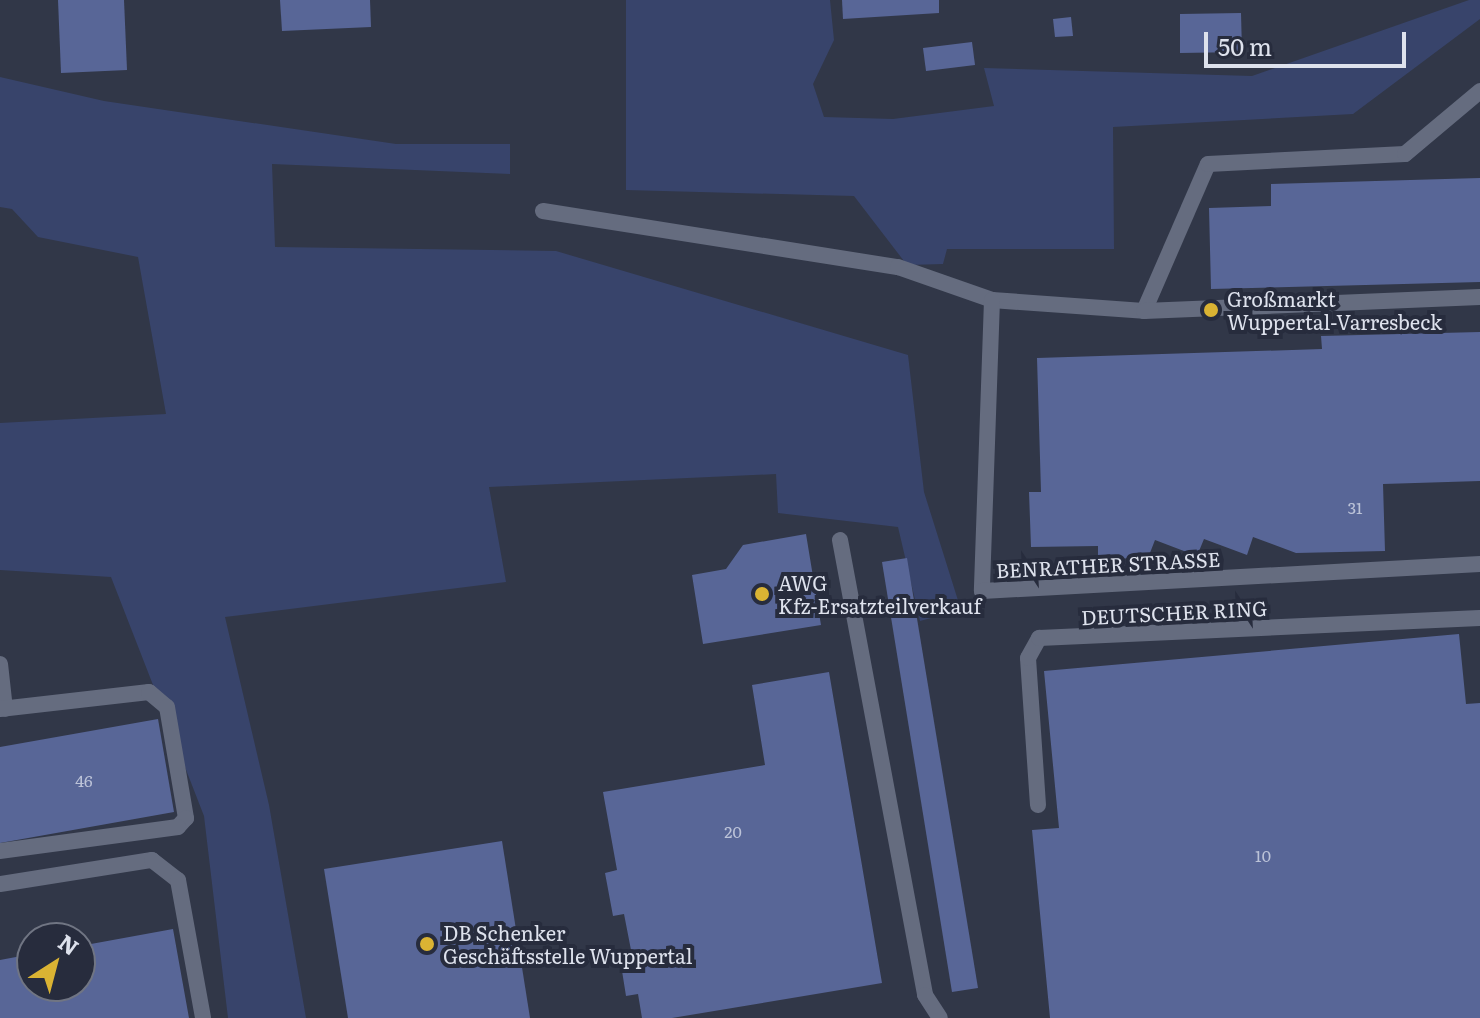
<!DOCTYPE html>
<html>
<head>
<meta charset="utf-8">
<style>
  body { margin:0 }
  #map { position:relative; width:1480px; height:1018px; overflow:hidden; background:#313748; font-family:Literata,serif }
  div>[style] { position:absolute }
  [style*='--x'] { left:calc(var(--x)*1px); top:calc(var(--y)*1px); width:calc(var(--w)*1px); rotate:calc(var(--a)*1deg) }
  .green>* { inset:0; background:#38446b }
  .building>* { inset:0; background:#586697 }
  .lane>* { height:16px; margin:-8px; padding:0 8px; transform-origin:8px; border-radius:8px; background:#656c7f }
  .dots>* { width:22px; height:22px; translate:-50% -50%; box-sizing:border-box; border:4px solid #272c3d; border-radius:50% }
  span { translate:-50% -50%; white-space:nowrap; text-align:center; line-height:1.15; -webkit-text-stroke:8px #272c3d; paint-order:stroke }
  .number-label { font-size:16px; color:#bcc3d8 }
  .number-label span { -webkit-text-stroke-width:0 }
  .poi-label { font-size:20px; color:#dee2ed }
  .left { translate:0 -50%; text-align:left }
  .street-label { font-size:20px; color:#dee2ed }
  .north { position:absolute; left:16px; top:922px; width:80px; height:80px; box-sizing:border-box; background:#272c3d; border:2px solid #707583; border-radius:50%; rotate:36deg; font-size:22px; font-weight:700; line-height:32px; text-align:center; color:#dee2ed }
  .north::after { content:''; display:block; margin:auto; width:28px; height:36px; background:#dab333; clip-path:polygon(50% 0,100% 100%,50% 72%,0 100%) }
  .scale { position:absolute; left:1204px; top:32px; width:202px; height:36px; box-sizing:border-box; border:4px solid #dee2ed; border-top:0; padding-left:10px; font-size:24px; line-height:28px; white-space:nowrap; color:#dee2ed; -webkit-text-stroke:6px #272c3d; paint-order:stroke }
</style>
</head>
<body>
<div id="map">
  <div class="green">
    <div style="clip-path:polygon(626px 0,830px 0,834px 40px,813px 84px,824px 117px,893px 119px,994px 106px,984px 68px,1252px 76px,1469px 0,1480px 0,1480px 19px,1353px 114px,1113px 127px,1114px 249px,947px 249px,943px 264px,907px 265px,854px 196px,626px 190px)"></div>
    <div style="clip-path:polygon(0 77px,104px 101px,396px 144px,510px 144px,510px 174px,272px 164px,275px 247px,556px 251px,908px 355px,924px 492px,961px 610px,920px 621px,898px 527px,778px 513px,776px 474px,489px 487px,506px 582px,225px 617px,269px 805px,306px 1018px,228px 1018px,204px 816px,111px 577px,0 570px,0 423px,166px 414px,138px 257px,38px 237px,12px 209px,0 207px)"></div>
  </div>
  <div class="building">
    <div style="clip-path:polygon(58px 0,124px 0,127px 70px,61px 73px)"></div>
    <div style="clip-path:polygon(280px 0,370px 0,371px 27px,282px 31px)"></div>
    <div style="clip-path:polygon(842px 0,939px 0,939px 13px,843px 19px)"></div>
    <div style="clip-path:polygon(1241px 13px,1242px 52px,1180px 53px,1180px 14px)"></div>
    <div style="clip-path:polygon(1071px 17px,1073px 36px,1055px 37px,1053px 19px)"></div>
    <div style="clip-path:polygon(972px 42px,975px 65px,926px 71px,923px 48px)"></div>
    <div style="clip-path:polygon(1480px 178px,1480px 282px,1211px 289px,1209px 208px,1271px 206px,1271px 184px)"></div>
    <div style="clip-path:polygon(1480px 332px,1480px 481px,1383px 484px,1385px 551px,1296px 553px,1253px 537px,1247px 555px,1204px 539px,1197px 556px,1155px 540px,1148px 558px,1098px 559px,1098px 546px,1031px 547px,1029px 492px,1041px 492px,1037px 358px,1322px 349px,1321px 336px)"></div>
    <div style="clip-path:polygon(806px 534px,821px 625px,703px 644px,692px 575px,726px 569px,743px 545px)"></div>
    <div style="clip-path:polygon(907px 558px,978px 988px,952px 992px,882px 562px)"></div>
    <div style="clip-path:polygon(1459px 634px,1466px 704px,1480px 703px,1480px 1018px,1050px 1018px,1032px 830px,1059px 828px,1044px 671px)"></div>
    <div style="clip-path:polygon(829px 672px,882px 983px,672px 1018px,642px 1018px,638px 994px,626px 996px,619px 952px,631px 950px,624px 914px,613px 916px,605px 873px,617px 870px,603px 792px,765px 765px,752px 685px)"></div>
    <div style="clip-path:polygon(158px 719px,174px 812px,0 843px,0 747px)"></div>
    <div style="clip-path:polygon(502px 841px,530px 1018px,348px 1018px,324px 869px)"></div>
    <div style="clip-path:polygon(173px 929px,189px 1018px,0 1018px,0 960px,32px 954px,32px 986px,80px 986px,80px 946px)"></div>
  </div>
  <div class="lane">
    <div style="--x:543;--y:211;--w:359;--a:9"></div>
    <div style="--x:898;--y:267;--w:100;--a:19.3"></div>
    <div style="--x:992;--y:300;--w:152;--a:4.1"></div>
    <div style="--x:1144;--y:311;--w:160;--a:-66.5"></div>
    <div style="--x:1208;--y:164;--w:197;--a:-2.9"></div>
    <div style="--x:1405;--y:154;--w:98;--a:-40"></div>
    <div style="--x:992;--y:300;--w:291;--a:92"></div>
    <div style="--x:982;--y:591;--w:499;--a:-3.1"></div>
    <div style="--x:1144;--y:311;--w:336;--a:-2.4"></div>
    <div style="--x:840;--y:540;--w:463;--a:79.4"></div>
    <div style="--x:925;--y:995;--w:27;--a:57"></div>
    <div style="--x:0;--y:664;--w:45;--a:83.7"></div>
    <div style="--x:0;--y:709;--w:150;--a:-6.5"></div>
    <div style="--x:149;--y:692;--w:23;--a:40"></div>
    <div style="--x:167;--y:707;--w:113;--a:80.3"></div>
    <div style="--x:186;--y:818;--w:12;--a:132"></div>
    <div style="--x:178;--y:827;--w:180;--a:172.3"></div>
    <div style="--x:1038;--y:805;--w:147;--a:-93.9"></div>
    <div style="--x:1028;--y:658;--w:23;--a:-61"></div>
    <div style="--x:1039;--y:638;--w:441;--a:-2.6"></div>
    <div style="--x:0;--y:884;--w:154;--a:-9"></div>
    <div style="--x:152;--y:860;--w:33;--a:38"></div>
    <div style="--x:178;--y:880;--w:140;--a:79.7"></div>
  </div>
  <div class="dots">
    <div style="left:1211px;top:310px;background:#dab333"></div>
    <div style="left:762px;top:594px;background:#dab333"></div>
    <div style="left:427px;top:944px;background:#dab333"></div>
  </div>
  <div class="number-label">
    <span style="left:1355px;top:507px">31</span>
    <span style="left:84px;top:780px">46</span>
    <span style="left:733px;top:831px">20</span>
    <span style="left:1263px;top:855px">10</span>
  </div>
  <div class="poi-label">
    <span class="left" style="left:1227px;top:310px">Großmarkt<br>Wuppertal-Varresbeck</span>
    <span class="left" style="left:778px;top:594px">AWG<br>Kfz-Ersatzteilverkauf</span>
    <span class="left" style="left:443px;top:944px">DB Schenker<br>Geschäftsstelle Wuppertal</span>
  </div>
  <div class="street-label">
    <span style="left:1108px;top:564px;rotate:-3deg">BENRATHER STRASSE</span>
    <span style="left:1174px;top:612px;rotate:-3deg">DEUTSCHER RING</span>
  </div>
  <div class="north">N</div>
  <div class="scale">50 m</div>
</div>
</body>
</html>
